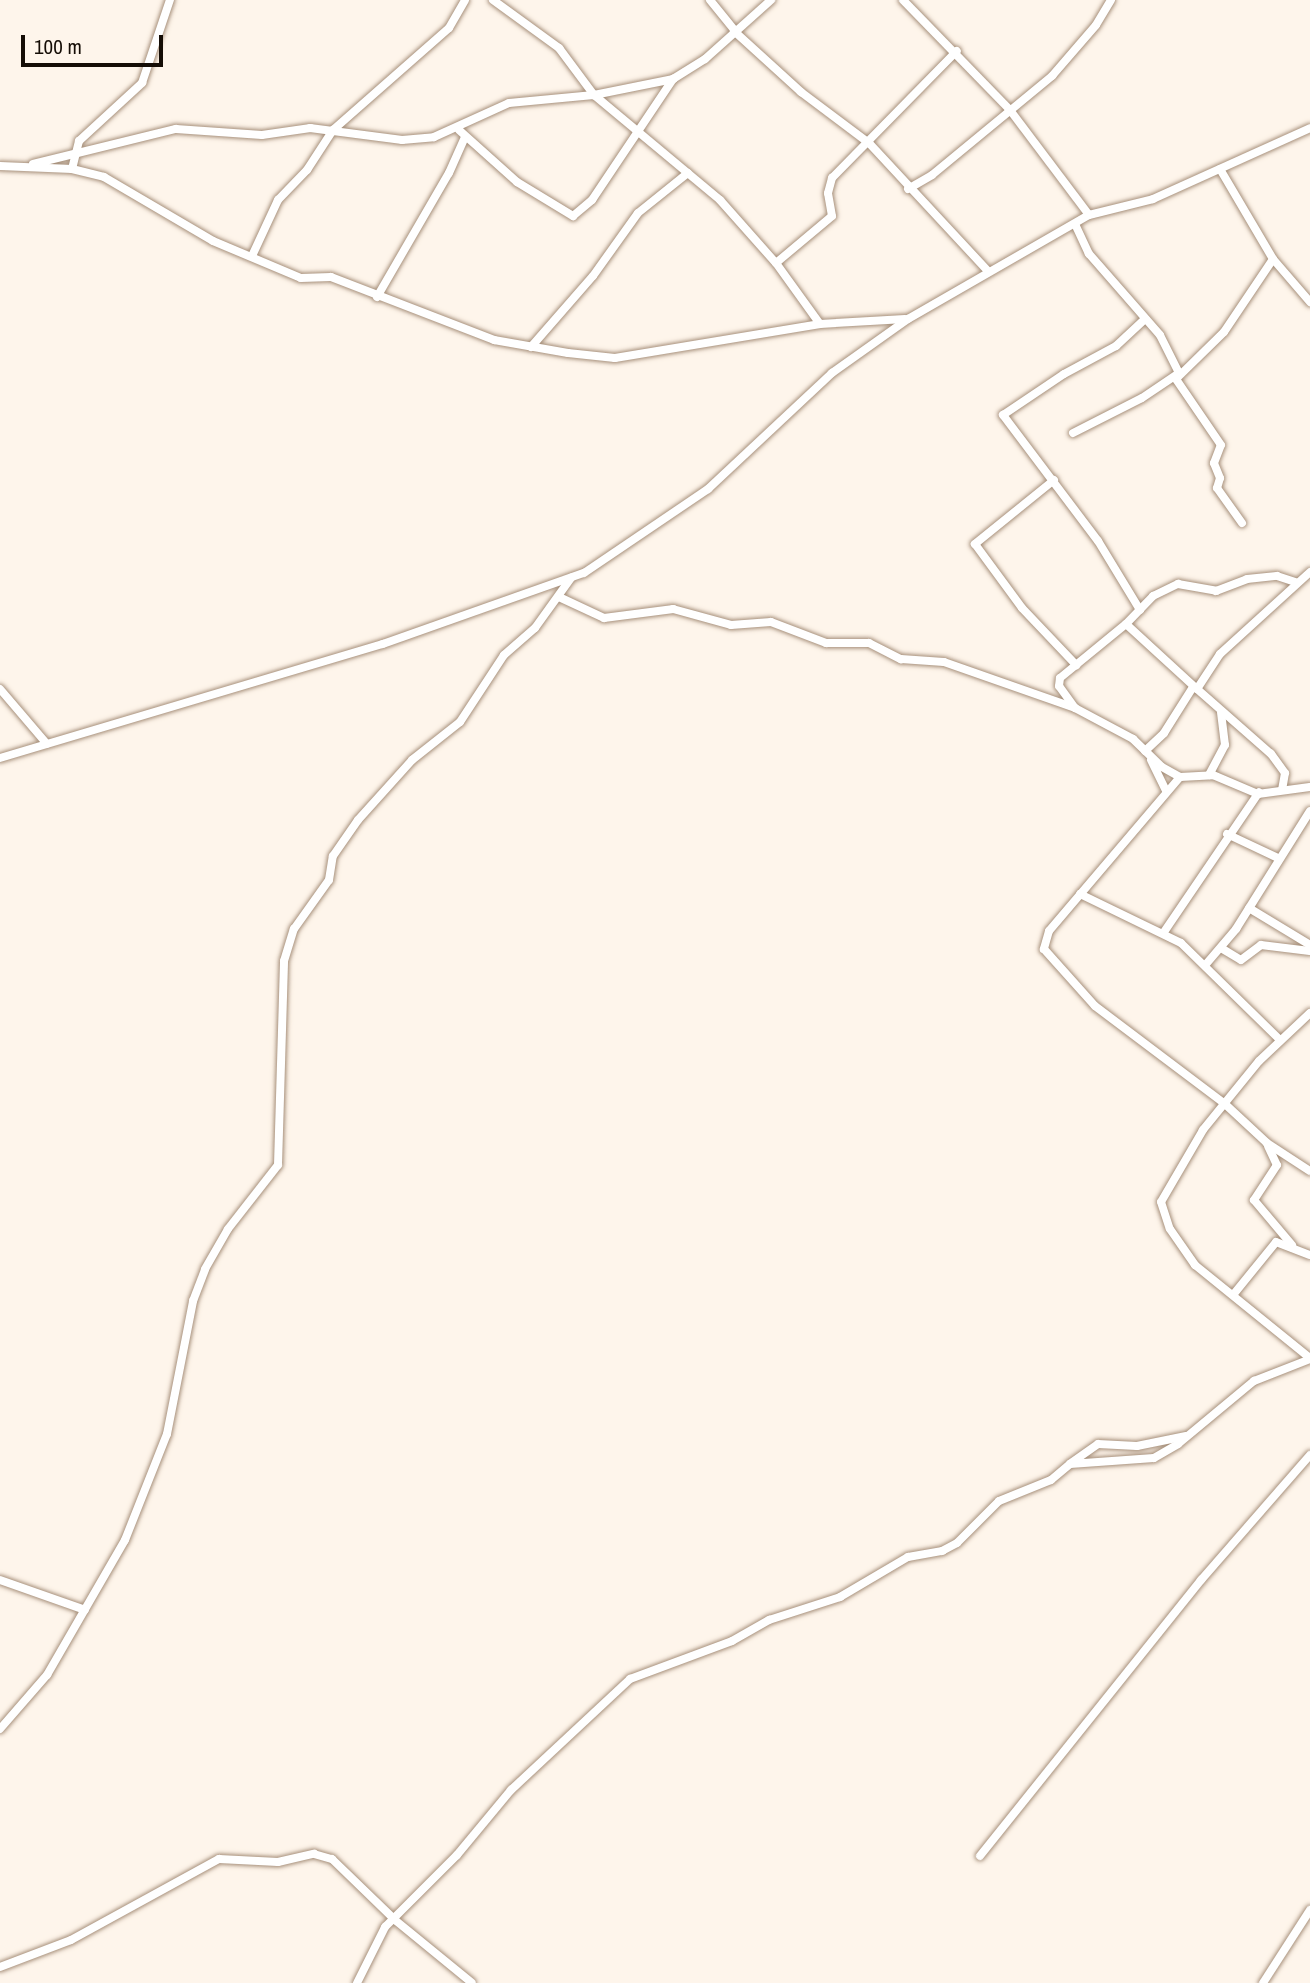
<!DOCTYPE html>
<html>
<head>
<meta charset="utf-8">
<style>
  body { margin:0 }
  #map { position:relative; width:1310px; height:1983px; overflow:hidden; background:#fef5eb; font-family:"Archivo Narrow",sans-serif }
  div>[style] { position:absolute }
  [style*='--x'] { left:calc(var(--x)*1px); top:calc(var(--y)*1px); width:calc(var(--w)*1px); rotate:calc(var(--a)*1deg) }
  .roads { filter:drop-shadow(0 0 2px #a7907b) drop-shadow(0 0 2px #a7907b) }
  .minor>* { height:8px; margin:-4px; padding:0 4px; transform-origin:4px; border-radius:4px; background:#fff }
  span { translate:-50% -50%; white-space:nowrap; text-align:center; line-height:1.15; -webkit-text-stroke:5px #fef5eb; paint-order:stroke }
  .scale { position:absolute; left:21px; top:35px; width:142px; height:32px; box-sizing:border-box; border:4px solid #150d06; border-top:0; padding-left:9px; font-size:21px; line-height:24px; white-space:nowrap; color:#150d06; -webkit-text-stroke:5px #fef5eb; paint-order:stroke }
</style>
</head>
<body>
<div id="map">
  <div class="roads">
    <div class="minor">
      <div style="--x:493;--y:0;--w:82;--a:36"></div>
      <div style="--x:559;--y:48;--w:59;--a:53.3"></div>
      <div style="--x:594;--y:95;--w:164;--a:39.8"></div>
      <div style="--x:720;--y:200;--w:84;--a:48.4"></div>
      <div style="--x:776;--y:263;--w:75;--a:54.2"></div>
      <div style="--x:710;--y:0;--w:40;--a:51"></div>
      <div style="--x:903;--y:0;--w:153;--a:45.8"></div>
      <div style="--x:1010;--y:110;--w:131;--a:53"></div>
      <div style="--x:734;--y:31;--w:91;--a:42.3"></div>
      <div style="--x:801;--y:92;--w:85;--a:36.9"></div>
      <div style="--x:869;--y:143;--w:176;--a:47.1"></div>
      <div style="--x:459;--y:130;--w:78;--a:41.9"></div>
      <div style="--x:517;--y:182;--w:66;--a:31.3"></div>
      <div style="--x:573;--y:216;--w:25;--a:-40"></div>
      <div style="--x:592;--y:200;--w:146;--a:-56.2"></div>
      <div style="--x:33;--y:164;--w:147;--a:-13.8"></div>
      <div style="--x:176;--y:129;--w:86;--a:4"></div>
      <div style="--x:262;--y:135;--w:49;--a:-8.3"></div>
      <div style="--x:310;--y:128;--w:93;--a:7.4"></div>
      <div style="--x:402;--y:140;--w:32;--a:-5"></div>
      <div style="--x:434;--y:137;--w:82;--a:-24.4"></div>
      <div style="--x:509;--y:103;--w:85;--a:-5.4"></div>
      <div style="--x:594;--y:95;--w:81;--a:-11.4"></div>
      <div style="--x:673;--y:79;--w:38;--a:-32"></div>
      <div style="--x:705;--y:59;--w:89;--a:-41.8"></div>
      <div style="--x:0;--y:166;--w:72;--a:2.4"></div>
      <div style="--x:72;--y:169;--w:33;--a:14"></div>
      <div style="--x:104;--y:177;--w:126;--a:30.4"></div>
      <div style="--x:213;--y:241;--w:95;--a:22.8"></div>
      <div style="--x:301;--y:278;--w:30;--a:-2"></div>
      <div style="--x:331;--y:277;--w:175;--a:21.1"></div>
      <div style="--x:494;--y:340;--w:75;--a:10"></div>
      <div style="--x:568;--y:353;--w:47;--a:6.1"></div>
      <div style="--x:615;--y:358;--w:208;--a:-9.4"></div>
      <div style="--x:820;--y:324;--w:85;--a:-3.4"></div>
      <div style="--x:72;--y:169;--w:29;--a:-76"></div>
      <div style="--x:79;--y:141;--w:86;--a:-42.6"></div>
      <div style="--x:142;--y:83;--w:88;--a:-71.4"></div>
      <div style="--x:1220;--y:169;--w:104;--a:59.5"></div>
      <div style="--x:1273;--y:259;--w:57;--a:49.3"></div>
      <div style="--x:908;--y:189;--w:28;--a:-30"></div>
      <div style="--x:932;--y:175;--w:156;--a:-39.5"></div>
      <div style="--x:1052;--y:76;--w:67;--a:-49.2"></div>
      <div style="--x:1096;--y:25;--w:29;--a:-59"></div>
      <div style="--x:252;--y:256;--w:62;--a:-65.1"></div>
      <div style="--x:278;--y:200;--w:42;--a:-46"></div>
      <div style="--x:307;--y:170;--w:48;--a:-57"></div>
      <div style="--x:333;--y:130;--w:154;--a:-41.3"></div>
      <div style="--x:449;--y:28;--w:32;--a:-60"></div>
      <div style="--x:776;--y:263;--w:73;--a:-40"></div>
      <div style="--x:832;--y:216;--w:23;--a:-100"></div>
      <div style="--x:828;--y:193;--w:16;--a:-75"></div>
      <div style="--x:832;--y:178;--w:178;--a:-45.5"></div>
      <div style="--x:377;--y:297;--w:143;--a:-59.9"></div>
      <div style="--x:449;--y:173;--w:39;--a:-66"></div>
      <div style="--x:531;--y:347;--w:94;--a:-48.9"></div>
      <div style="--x:593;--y:276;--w:77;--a:-54.5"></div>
      <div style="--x:638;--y:213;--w:64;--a:-38.7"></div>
      <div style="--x:1073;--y:433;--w:77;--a:-26.9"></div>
      <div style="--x:1142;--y:398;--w:45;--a:-34"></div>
      <div style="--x:1179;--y:373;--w:42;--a:-116.6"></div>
      <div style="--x:1160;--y:335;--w:108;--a:-131.2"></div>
      <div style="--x:1089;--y:254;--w:33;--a:-115"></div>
      <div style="--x:1054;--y:480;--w:102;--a:141"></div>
      <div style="--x:975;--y:544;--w:79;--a:53.7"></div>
      <div style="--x:1022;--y:608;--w:79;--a:46.5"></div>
      <div style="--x:1242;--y:523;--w:43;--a:-125.5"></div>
      <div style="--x:1217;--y:488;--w:10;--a:-73"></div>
      <div style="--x:1220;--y:478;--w:16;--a:-112"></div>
      <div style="--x:1214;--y:463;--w:19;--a:-69"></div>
      <div style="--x:1221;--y:445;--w:80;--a:-124.3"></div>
      <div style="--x:1176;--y:379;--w:67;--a:-44.4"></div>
      <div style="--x:1224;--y:332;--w:88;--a:-56.1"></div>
      <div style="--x:559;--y:597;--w:50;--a:25"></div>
      <div style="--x:604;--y:618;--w:70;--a:-7.4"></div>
      <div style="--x:673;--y:609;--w:60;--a:15.4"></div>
      <div style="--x:731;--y:625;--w:40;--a:-4.3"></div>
      <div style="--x:771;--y:622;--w:59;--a:20.9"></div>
      <div style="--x:826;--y:643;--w:43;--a:0"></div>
      <div style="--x:869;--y:643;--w:36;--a:27"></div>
      <div style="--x:901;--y:659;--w:43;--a:4"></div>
      <div style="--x:944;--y:662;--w:139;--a:19.3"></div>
      <div style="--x:1075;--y:708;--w:66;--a:28.1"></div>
      <div style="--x:1133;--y:739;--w:40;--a:44"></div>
      <div style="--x:1162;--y:767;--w:21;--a:29"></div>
      <div style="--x:1180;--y:777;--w:33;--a:-3"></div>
      <div style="--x:1213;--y:775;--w:49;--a:22.9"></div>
      <div style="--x:1258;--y:794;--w:52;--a:-7.7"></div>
      <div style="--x:1140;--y:610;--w:81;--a:-121.3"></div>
      <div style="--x:1098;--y:541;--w:158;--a:-127"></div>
      <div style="--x:1003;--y:415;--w:73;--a:-33.9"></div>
      <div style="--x:1064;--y:374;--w:59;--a:-28.3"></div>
      <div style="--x:1116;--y:346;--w:40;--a:-43"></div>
      <div style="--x:1126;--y:624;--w:96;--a:42.5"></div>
      <div style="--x:0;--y:689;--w:72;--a:49.5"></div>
      <div style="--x:1075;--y:708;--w:27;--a:-126"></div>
      <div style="--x:1059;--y:686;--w:8;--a:-83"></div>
      <div style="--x:1060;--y:678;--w:85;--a:-39.3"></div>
      <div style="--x:1126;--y:624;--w:39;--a:-46"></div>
      <div style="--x:1153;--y:596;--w:28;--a:-26"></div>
      <div style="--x:1178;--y:584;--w:39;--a:10"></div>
      <div style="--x:1216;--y:591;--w:33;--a:-21"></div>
      <div style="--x:1247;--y:579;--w:30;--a:-6"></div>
      <div style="--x:1277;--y:576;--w:20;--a:18"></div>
      <div style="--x:1145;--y:751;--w:26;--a:-43"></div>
      <div style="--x:1164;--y:733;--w:54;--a:-57.8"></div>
      <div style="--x:0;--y:758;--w:400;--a:-16.6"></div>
      <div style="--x:383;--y:644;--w:213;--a:-19.5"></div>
      <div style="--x:584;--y:573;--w:150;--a:-34.1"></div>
      <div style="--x:708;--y:489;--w:170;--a:-43.1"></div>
      <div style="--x:832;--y:373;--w:93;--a:-35.4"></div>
      <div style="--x:908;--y:319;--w:209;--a:-29.9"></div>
      <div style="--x:1089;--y:215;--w:66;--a:-14"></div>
      <div style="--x:1153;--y:199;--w:172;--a:-24.3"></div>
      <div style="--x:1151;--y:760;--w:34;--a:64"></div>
      <div style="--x:1209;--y:775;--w:34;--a:-62"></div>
      <div style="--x:1225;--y:745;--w:33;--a:-97"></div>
      <div style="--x:1180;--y:777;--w:202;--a:130.4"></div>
      <div style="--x:1049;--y:931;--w:19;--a:106"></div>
      <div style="--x:1044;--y:949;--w:76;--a:48.2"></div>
      <div style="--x:1095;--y:1006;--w:163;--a:37"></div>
      <div style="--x:1225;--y:1104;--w:57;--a:42.9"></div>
      <div style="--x:1267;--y:1143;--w:51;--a:33.1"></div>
      <div style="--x:1282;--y:790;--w:17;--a:-80"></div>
      <div style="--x:1285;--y:773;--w:24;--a:-126"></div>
      <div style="--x:1271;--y:754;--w:98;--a:-138.7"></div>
      <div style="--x:1197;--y:689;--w:42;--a:-56.7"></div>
      <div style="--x:1220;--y:654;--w:122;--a:-42.3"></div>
      <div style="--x:1227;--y:834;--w:56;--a:25.2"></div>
      <div style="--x:1080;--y:894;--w:112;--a:25.9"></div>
      <div style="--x:1181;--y:943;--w:139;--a:44.4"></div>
      <div style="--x:1249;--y:908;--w:71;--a:31.2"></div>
      <div style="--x:1164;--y:932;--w:169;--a:-55.8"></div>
      <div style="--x:1221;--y:948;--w:23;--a:31"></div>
      <div style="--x:1241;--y:960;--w:25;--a:-37"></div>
      <div style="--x:1261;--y:945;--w:49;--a:7"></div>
      <div style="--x:1207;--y:963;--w:45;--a:-49.5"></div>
      <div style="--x:1236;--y:929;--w:139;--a:-57.9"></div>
      <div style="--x:1310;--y:1013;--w:70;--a:136.7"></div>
      <div style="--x:1259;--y:1061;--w:89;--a:129.1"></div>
      <div style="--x:1203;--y:1130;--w:83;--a:120.3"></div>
      <div style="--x:1161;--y:1202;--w:28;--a:72"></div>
      <div style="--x:1170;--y:1229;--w:44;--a:55.2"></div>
      <div style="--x:1195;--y:1265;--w:148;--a:39"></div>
      <div style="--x:1268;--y:1146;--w:21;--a:65"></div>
      <div style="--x:1277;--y:1165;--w:42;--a:123.3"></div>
      <div style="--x:1254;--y:1200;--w:59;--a:49.8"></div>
      <div style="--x:1233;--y:1295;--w:68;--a:-50.9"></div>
      <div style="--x:1276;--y:1242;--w:36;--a:21"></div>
      <div style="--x:1071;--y:1463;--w:33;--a:-35"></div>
      <div style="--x:1098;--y:1444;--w:39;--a:3"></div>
      <div style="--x:1137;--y:1446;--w:50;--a:-11.5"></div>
      <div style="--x:0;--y:1580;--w:90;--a:19.4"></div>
      <div style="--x:0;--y:1729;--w:72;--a:-49"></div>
      <div style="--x:47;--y:1675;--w:156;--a:-60"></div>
      <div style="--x:125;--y:1540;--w:114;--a:-68.4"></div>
      <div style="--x:167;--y:1434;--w:136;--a:-78.9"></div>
      <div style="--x:193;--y:1301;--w:34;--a:-69"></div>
      <div style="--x:205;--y:1269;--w:46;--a:-60.1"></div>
      <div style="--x:228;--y:1229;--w:81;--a:-52"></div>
      <div style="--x:278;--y:1165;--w:204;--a:-88.3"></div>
      <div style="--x:284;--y:961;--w:34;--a:-73"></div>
      <div style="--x:294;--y:929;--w:60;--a:-54.5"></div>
      <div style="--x:329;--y:880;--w:24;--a:-81"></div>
      <div style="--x:333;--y:856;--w:44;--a:-55.2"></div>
      <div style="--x:358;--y:820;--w:81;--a:-48"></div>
      <div style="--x:412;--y:760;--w:61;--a:-38.4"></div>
      <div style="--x:460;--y:722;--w:80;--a:-56.7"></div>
      <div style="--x:504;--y:655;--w:41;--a:-41.1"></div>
      <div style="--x:535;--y:628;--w:62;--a:-54.2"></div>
      <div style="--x:980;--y:1856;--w:354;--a:-51.3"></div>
      <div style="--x:1201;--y:1580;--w:166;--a:-48.9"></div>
      <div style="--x:0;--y:1967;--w:76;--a:-20.8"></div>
      <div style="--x:71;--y:1940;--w:169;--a:-28.7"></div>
      <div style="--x:219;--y:1859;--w:59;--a:2.9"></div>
      <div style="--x:278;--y:1862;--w:37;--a:-13"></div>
      <div style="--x:314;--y:1854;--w:19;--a:16"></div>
      <div style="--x:332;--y:1859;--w:88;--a:44.1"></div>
      <div style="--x:395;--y:1920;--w:99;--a:39.3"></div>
      <div style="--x:357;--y:1983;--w:63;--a:-63.4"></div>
      <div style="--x:385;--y:1927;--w:102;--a:-45"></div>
      <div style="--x:457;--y:1855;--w:85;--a:-50.3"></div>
      <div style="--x:511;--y:1790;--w:163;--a:-43"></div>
      <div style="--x:630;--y:1679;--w:109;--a:-20.4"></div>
      <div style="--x:732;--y:1641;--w:43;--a:-29.6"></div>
      <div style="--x:769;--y:1620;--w:75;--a:-17.9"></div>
      <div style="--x:840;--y:1597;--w:79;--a:-30.5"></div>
      <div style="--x:908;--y:1557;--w:35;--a:-10"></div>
      <div style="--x:942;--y:1551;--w:17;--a:-28"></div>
      <div style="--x:957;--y:1543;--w:59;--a:-45"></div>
      <div style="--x:999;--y:1501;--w:56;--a:-22"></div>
      <div style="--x:1051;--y:1480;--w:25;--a:-40"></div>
      <div style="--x:1070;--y:1464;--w:84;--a:-4.1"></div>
      <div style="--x:1154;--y:1458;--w:28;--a:-30"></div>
      <div style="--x:1178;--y:1444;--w:99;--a:-39.7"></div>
      <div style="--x:1254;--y:1381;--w:60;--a:-21.4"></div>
      <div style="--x:1263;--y:1983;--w:87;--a:-57.2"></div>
    </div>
  </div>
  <div class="scale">100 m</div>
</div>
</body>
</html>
